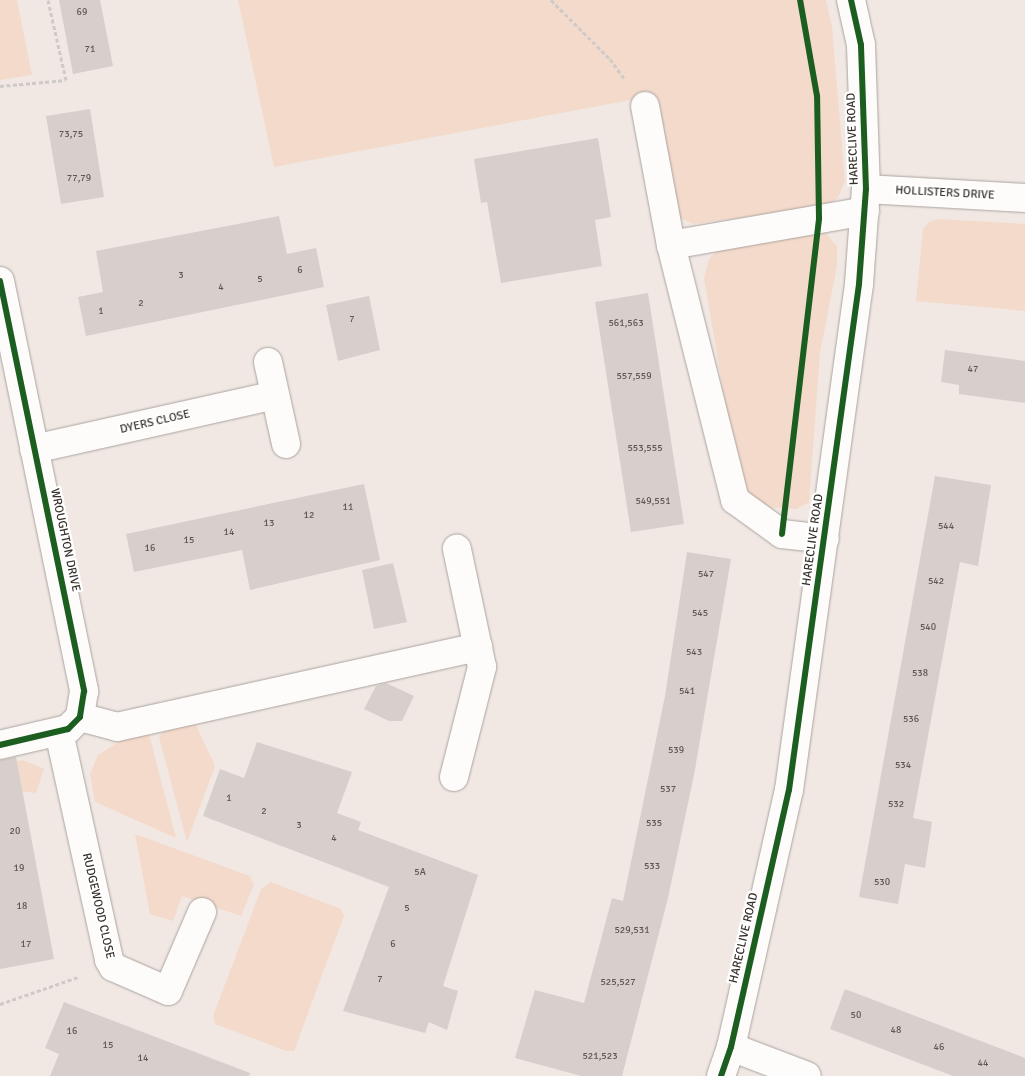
<!DOCTYPE html>
<html>
<head>
<meta charset="utf-8">
<style>
  body { margin:0 }
  #map { position:relative; width:1025px; height:1076px; overflow:hidden; background:#f1e8e3; font-family:Signika,sans-serif }
  div>[style] { position:absolute }
  [style*='--x'] { left:calc(var(--x)*1px); top:calc(var(--y)*1px); width:calc(var(--w)*1px); rotate:calc(var(--a)*1deg) }
  .green>* { inset:0; background:#f4dacb }
  .building>* { inset:0; background:#d7cfcb }
  .path>* { height:3px; margin-top:-1.5px; transform-origin:0; background:repeating-linear-gradient(90deg,#cdcac8 0 4px,transparent 0 6.5px) }
  .roads { filter:drop-shadow(0 0 1px #aaa39f) drop-shadow(0 0 1px #aaa39f) }
  .minor>* { height:28px; margin:-14px; padding:0 14px; transform-origin:14px; border-radius:14px; background:#fdfcfb }
  .cycleway>* { height:6px; margin:-3px; padding:0 3px; transform-origin:3px; border-radius:3px; background:#1b5e20 }
  span { translate:-50% -50%; white-space:nowrap; text-align:center; line-height:1.15; -webkit-text-stroke:4.5px #fff; paint-order:stroke }
  .number-label { font-size:10px; color:#5f5854 }
  .number-label span { -webkit-text-stroke-width:0 }
  .street-label { font-size:12px; color:#37312d }
</style>
</head>
<body>
<div id="map">
  <div class="green">
    <div style="clip-path:polygon(0 0,17px 0,32px 75px,0 80px)"></div>
    <div style="clip-path:polygon(238px 0,826px 0,832px 27px,845px 181px,838px 198px,826px 206px,693px 224px,678px 217px,652px 96px,274px 167px)"></div>
    <div style="clip-path:polygon(938px 219px,1025px 224px,1025px 311px,916px 301px,923px 229px,929px 222px)"></div>
    <div style="clip-path:polygon(823px 230px,837px 246px,837px 266px,820px 353px,809px 502px,797px 509px,764px 507px,739px 485px,704px 278px,709px 259px,721px 247px)"></div>
    <div style="clip-path:polygon(195px 723px,215px 766px,187px 842px,159px 737px,164px 731px)"></div>
    <div style="clip-path:polygon(149px 734px,176px 838px,95px 802px,90px 774px,98px 755px,120px 741px)"></div>
    <div style="clip-path:polygon(23px 760px,44px 769px,36px 793px,0 789px,0 764px)"></div>
    <div style="clip-path:polygon(135px 834px,250px 876px,254px 885px,241px 916px,182px 896px,173px 921px,150px 914px)"></div>
    <div style="clip-path:polygon(271px 882px,341px 909px,344px 916px,294px 1051px,286px 1051px,215px 1024px,213px 1016px,261px 889px)"></div>
  </div>
  <div class="building">
    <div style="clip-path:polygon(59px 0,100px 0,113px 66px,73px 74px)"></div>
    <div style="clip-path:polygon(90px 109px,104px 197px,61px 204px,46px 116px)"></div>
    <div style="clip-path:polygon(598px 138px,611px 217px,595px 220px,602px 266px,501px 283px,487px 202px,481px 203px,474px 159px)"></div>
    <div style="clip-path:polygon(279px 216px,287px 254px,316px 248px,324px 287px,86px 336px,78px 297px,103px 292px,96px 251px)"></div>
    <div style="clip-path:polygon(648px 293px,684px 524px,631px 532px,595px 302px)"></div>
    <div style="clip-path:polygon(369px 296px,380px 350px,338px 361px,326px 305px)"></div>
    <div style="clip-path:polygon(945px 350px,1025px 361px,1025px 403px,959px 394px,959px 385px,941px 382px)"></div>
    <div style="clip-path:polygon(935px 476px,991px 485px,978px 566px,960px 562px,913px 818px,932px 822px,925px 868px,905px 864px,898px 904px,859px 897px)"></div>
    <div style="clip-path:polygon(364px 484px,380px 560px,250px 590px,242px 550px,134px 572px,126px 534px)"></div>
    <div style="clip-path:polygon(687px 552px,731px 559px,694px 775px,668px 898px,622px 1076px,581px 1076px,515px 1058px,535px 990px,584px 1003px,612px 898px,623px 901px,665px 696px)"></div>
    <div style="clip-path:polygon(393px 563px,407px 622px,374px 629px,362px 570px)"></div>
    <div style="clip-path:polygon(386px 683px,414px 696px,402px 721px,389px 721px,364px 709px,376px 686px)"></div>
    <div style="clip-path:polygon(257px 742px,352px 772px,337px 813px,361px 822px,358px 830px,478px 875px,443px 986px,458px 991px,447px 1030px,429px 1022px,425px 1033px,343px 1011px,389px 887px,203px 816px,220px 769px,244px 778px)"></div>
    <div style="clip-path:polygon(16px 757px,54px 959px,0 969px,0 760px)"></div>
    <div style="clip-path:polygon(845px 989px,1025px 1058px,1025px 1076px,953px 1076px,830px 1029px)"></div>
    <div style="clip-path:polygon(64px 1002px,250px 1073px,249px 1076px,50px 1076px,59px 1054px,45px 1048px)"></div>
  </div>
  <div class="path">
    <div style="--x:551;--y:0;--w:83;--a:45"></div>
    <div style="--x:610;--y:59;--w:24;--a:54"></div>
    <div style="--x:0;--y:86;--w:66;--a:-5.2"></div>
    <div style="--x:66;--y:80;--w:82;--a:-102.7"></div>
    <div style="--x:0;--y:1004;--w:83;--a:-19.1"></div>
  </div>
  <div class="roads">
    <div class="minor">
      <div style="--x:645;--y:106;--w:141;--a:79.4"></div>
      <div style="--x:671;--y:245;--w:263;--a:75.9"></div>
      <div style="--x:735;--y:500;--w:58;--a:35.9"></div>
      <div style="--x:782;--y:534;--w:43;--a:6.6"></div>
      <div style="--x:866;--y:189;--w:159;--a:3.2"></div>
      <div style="--x:671;--y:245;--w:197;--a:-9.9"></div>
      <div style="--x:0;--y:281;--w:419;--a:78.4"></div>
      <div style="--x:84;--y:691;--w:26;--a:99"></div>
      <div style="--x:80;--y:717;--w:17;--a:135"></div>
      <div style="--x:68;--y:729;--w:70;--a:166.8"></div>
      <div style="--x:268;--y:362;--w:84;--a:77.6"></div>
      <div style="--x:34;--y:449;--w:247;--a:-12.6"></div>
      <div style="--x:80;--y:717;--w:38;--a:15"></div>
      <div style="--x:117;--y:727;--w:370;--a:-12.5"></div>
      <div style="--x:59;--y:732;--w:233;--a:77.6"></div>
      <div style="--x:109;--y:960;--w:8;--a:60"></div>
      <div style="--x:113;--y:967;--w:60;--a:23.6"></div>
      <div style="--x:168;--y:991;--w:86;--a:-66.7"></div>
      <div style="--x:454;--y:777;--w:114;--a:-75.7"></div>
      <div style="--x:482;--y:667;--w:121;--a:-102"></div>
      <div style="--x:731;--y:1047;--w:81;--a:20.9"></div>
      <div style="--x:721;--y:1076;--w:31;--a:-71"></div>
      <div style="--x:731;--y:1047;--w:263;--a:-77.3"></div>
      <div style="--x:789;--y:790;--w:511;--a:-82.12"></div>
      <div style="--x:859;--y:284;--w:95;--a:-85.8"></div>
      <div style="--x:866;--y:189;--w:144;--a:-92"></div>
      <div style="--x:861;--y:45;--w:46;--a:-102.5"></div>
    </div>
  </div>
  <div class="cycleway">
    <div style="--x:0;--y:281;--w:419;--a:78.4"></div>
    <div style="--x:84;--y:691;--w:26;--a:99"></div>
    <div style="--x:80;--y:717;--w:17;--a:135"></div>
    <div style="--x:68;--y:729;--w:70;--a:166.8"></div>
    <div style="--x:782;--y:534;--w:318;--a:-83.3"></div>
    <div style="--x:819;--y:218;--w:122;--a:-90.9"></div>
    <div style="--x:817;--y:96;--w:97;--a:-100"></div>
    <div style="--x:721;--y:1076;--w:31;--a:-71"></div>
    <div style="--x:731;--y:1047;--w:263;--a:-77.3"></div>
    <div style="--x:789;--y:790;--w:511;--a:-82.12"></div>
    <div style="--x:859;--y:284;--w:95;--a:-85.8"></div>
    <div style="--x:866;--y:189;--w:144;--a:-92"></div>
    <div style="--x:861;--y:45;--w:46;--a:-102.5"></div>
  </div>
  <div class="number-label">
    <span style="left:82px;top:13px">69</span>
    <span style="left:90px;top:50px">71</span>
    <span style="left:71px;top:135px">73,75</span>
    <span style="left:79px;top:179px">77,79</span>
    <span style="left:300px;top:271px">6</span>
    <span style="left:181px;top:276px">3</span>
    <span style="left:260px;top:280px">5</span>
    <span style="left:221px;top:288px">4</span>
    <span style="left:141px;top:304px">2</span>
    <span style="left:101px;top:312px">1</span>
    <span style="left:352px;top:320px">7</span>
    <span style="left:626px;top:324px">561,563</span>
    <span style="left:973px;top:370px">47</span>
    <span style="left:634px;top:377px">557,559</span>
    <span style="left:645px;top:449px">553,555</span>
    <span style="left:653px;top:502px">549,551</span>
    <span style="left:348px;top:508px">11</span>
    <span style="left:309px;top:516px">12</span>
    <span style="left:269px;top:524px">13</span>
    <span style="left:946px;top:527px">544</span>
    <span style="left:229px;top:533px">14</span>
    <span style="left:189px;top:541px">15</span>
    <span style="left:150px;top:549px">16</span>
    <span style="left:706px;top:575px">547</span>
    <span style="left:936px;top:582px">542</span>
    <span style="left:700px;top:614px">545</span>
    <span style="left:928px;top:628px">540</span>
    <span style="left:694px;top:653px">543</span>
    <span style="left:920px;top:674px">538</span>
    <span style="left:687px;top:692px">541</span>
    <span style="left:911px;top:720px">536</span>
    <span style="left:676px;top:751px">539</span>
    <span style="left:903px;top:766px">534</span>
    <span style="left:668px;top:790px">537</span>
    <span style="left:229px;top:799px">1</span>
    <span style="left:896px;top:805px">532</span>
    <span style="left:264px;top:812px">2</span>
    <span style="left:654px;top:824px">535</span>
    <span style="left:299px;top:826px">3</span>
    <span style="left:15px;top:832px">20</span>
    <span style="left:334px;top:839px">4</span>
    <span style="left:652px;top:867px">533</span>
    <span style="left:19px;top:869px">19</span>
    <span style="left:420px;top:873px">5A</span>
    <span style="left:882px;top:883px">530</span>
    <span style="left:22px;top:907px">18</span>
    <span style="left:407px;top:909px">5</span>
    <span style="left:632px;top:931px">529,531</span>
    <span style="left:26px;top:945px">17</span>
    <span style="left:393px;top:945px">6</span>
    <span style="left:380px;top:980px">7</span>
    <span style="left:618px;top:983px">525,527</span>
    <span style="left:856px;top:1016px">50</span>
    <span style="left:896px;top:1031px">48</span>
    <span style="left:72px;top:1032px">16</span>
    <span style="left:108px;top:1046px">15</span>
    <span style="left:939px;top:1048px">46</span>
    <span style="left:600px;top:1057px">521,523</span>
    <span style="left:143px;top:1059px">14</span>
    <span style="left:983px;top:1064px">44</span>
  </div>
  <div class="street-label">
    <span style="left:853px;top:139px;rotate:-92deg">HARECLIVE ROAD</span>
    <span style="left:945px;top:193px;rotate:3deg">HOLLISTERS DRIVE</span>
    <span style="left:155px;top:422px;rotate:-13deg">DYERS CLOSE</span>
    <span style="left:65px;top:540px;rotate:78deg">WROUGHTON DRIVE</span>
    <span style="left:813px;top:540px;rotate:-82deg">HARECLIVE ROAD</span>
    <span style="left:98px;top:906px;rotate:77deg">RUDGEWOOD CLOSE</span>
    <span style="left:744px;top:938px;rotate:-77deg">HARECLIVE ROAD</span>
  </div>
</div>
</body>
</html>
